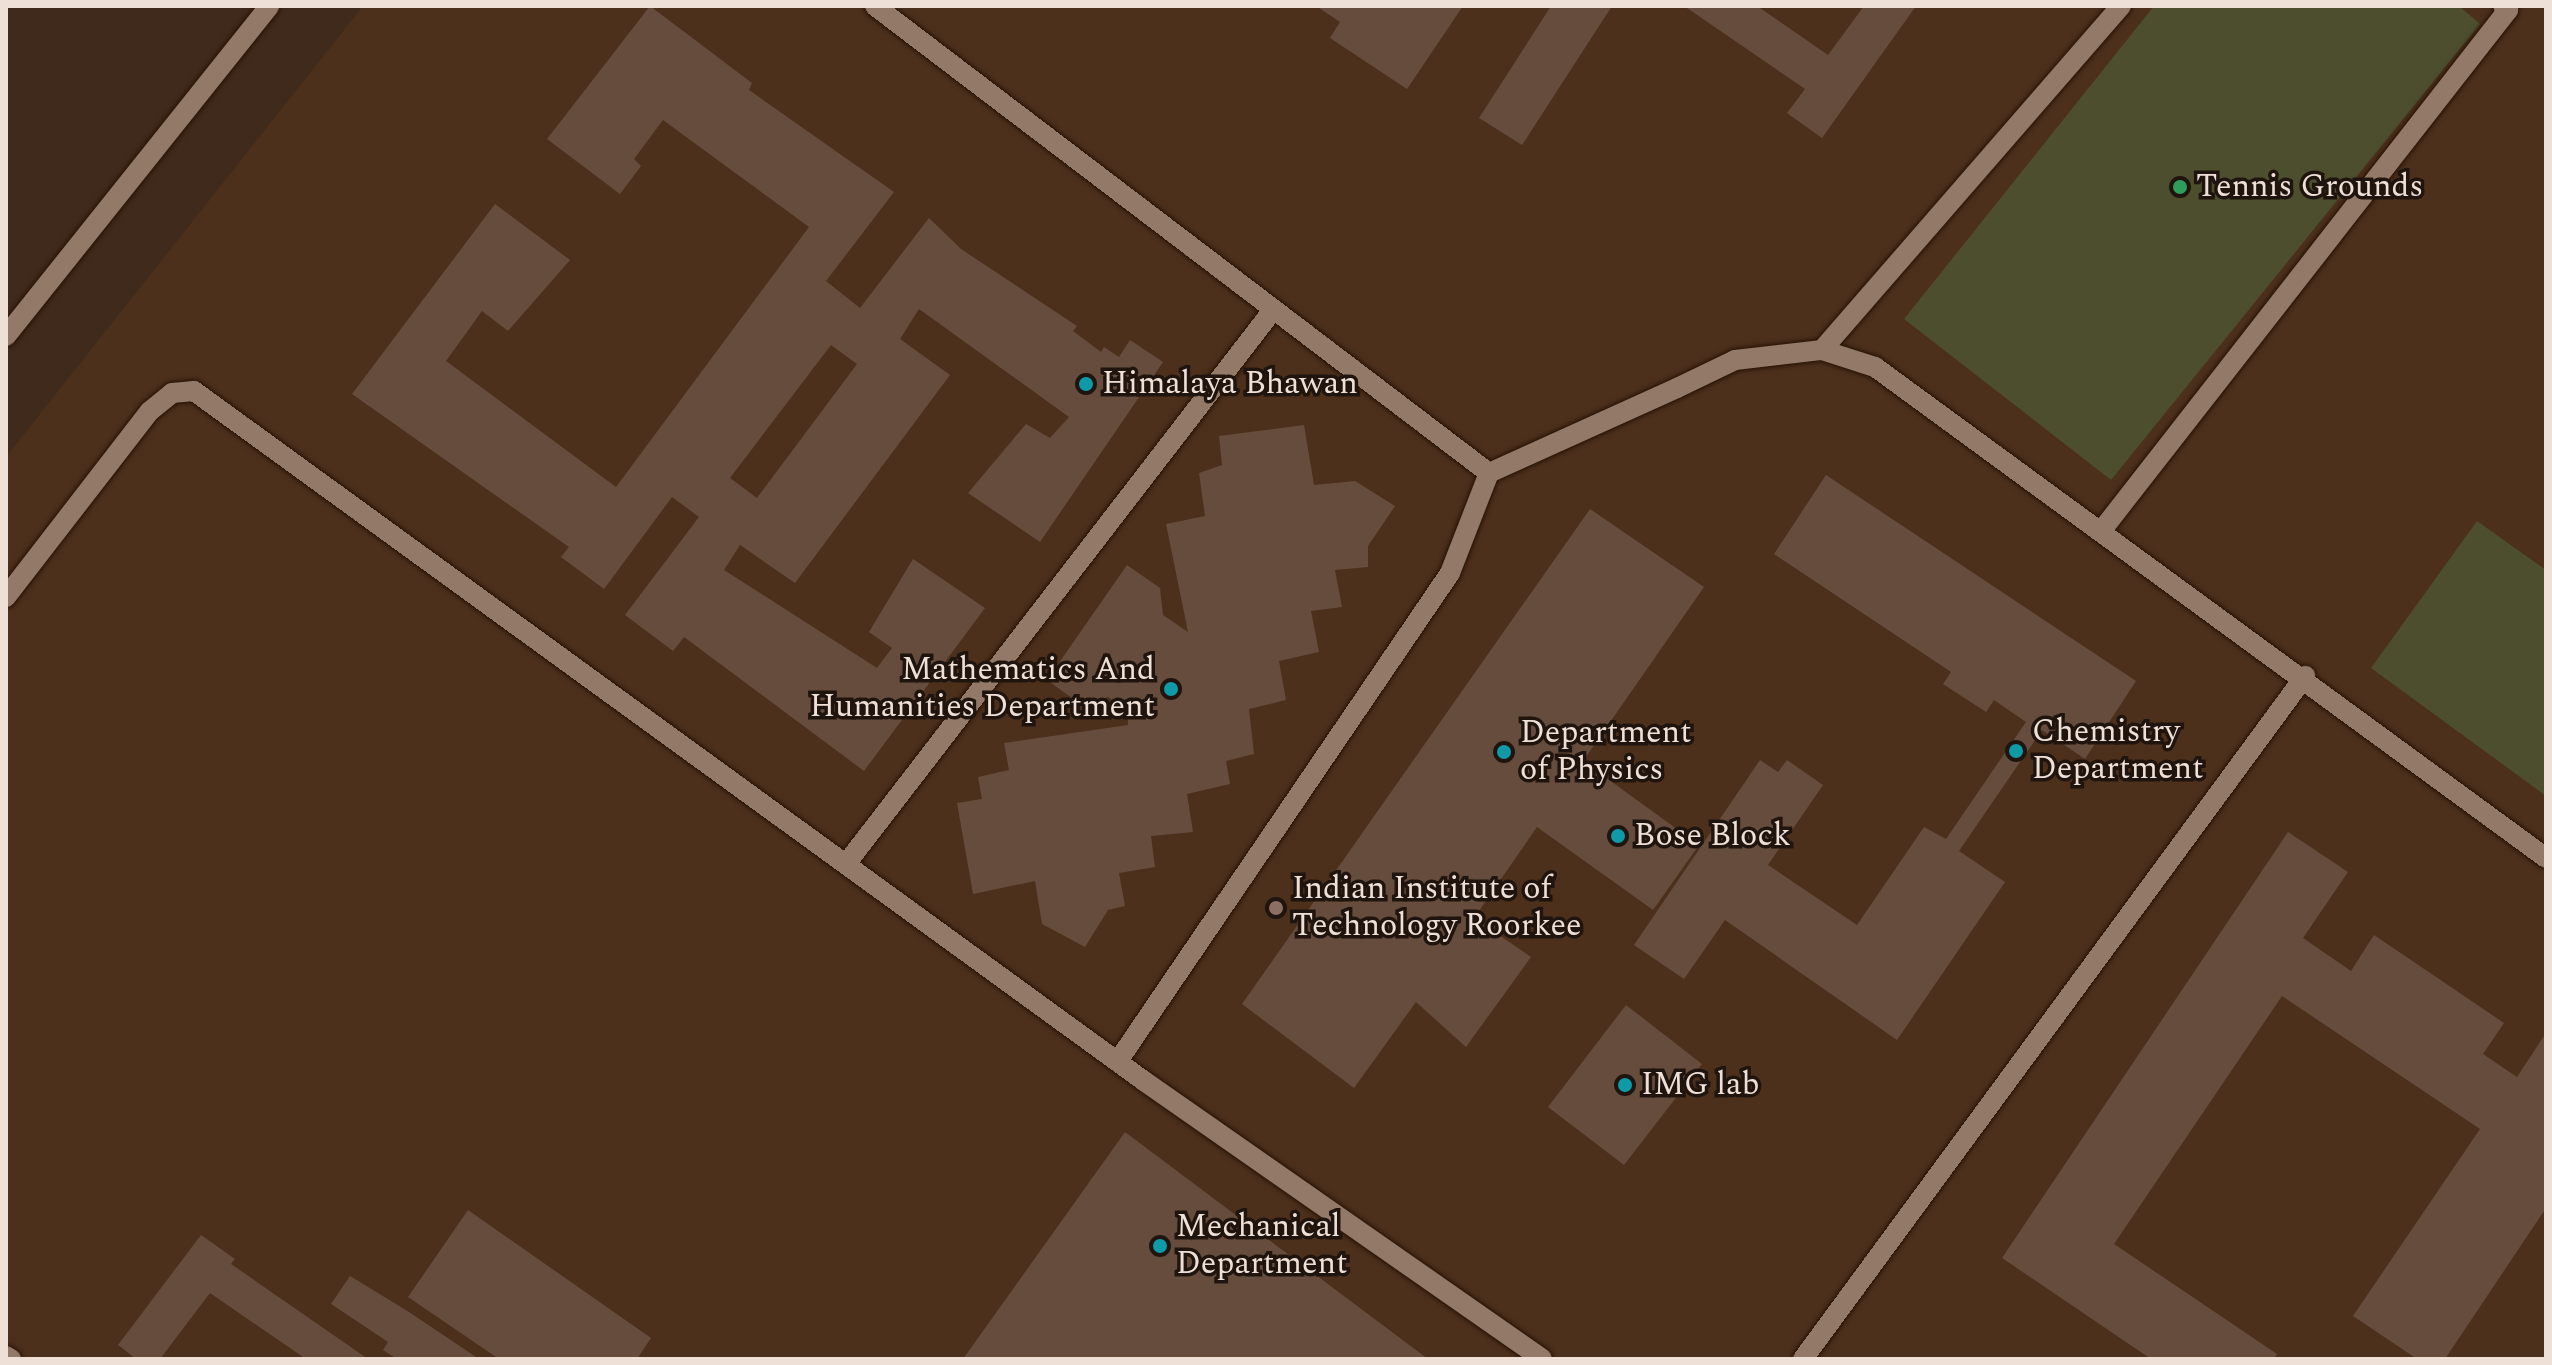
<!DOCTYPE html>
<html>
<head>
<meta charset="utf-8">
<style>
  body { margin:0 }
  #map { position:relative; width:2552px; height:1365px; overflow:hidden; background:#402a1b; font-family:Spectral,serif }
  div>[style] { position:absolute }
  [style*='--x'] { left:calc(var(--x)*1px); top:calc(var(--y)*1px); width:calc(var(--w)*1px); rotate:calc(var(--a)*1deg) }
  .built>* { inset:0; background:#4c301c }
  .green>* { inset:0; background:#4c4e2e }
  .building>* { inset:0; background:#654c3d }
  .roads { filter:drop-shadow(0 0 2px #261204) drop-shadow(0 0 2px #261204) }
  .lane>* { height:20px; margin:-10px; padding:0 10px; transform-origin:10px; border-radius:10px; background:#937968 }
  .street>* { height:20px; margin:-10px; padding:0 10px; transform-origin:10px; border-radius:10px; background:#937968 }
  .dots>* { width:22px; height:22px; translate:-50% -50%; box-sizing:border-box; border:4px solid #1f150e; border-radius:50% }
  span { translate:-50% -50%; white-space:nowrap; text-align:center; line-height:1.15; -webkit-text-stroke:7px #1f150e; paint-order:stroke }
  .poi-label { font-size:32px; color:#efe0d7 }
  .left { translate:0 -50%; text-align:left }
  .right { translate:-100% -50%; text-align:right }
  .frame { position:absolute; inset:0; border:8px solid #efe0d7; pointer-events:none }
</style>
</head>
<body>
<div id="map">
  <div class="built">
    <div style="clip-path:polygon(363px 6px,2546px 6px,2546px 1359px,6px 1359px,6px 457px)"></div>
  </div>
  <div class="green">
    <div style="clip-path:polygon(2154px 6px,2459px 6px,2480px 24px,2111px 480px,1904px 319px)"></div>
    <div style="clip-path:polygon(2477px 521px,2546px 570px,2546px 796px,2371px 668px)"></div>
  </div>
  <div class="building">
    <div style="clip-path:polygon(evenodd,650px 6px,752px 83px,749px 90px,894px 192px,826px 281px,860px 308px,929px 218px,961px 249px,1077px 326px,1073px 331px,1101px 352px,1104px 347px,1119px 357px,1130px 340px,1163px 362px,1040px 542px,968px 493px,1026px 424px,1050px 438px,1069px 417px,919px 309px,900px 339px,950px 375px,795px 583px,740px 545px,724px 570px,877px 668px,892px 648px,869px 632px,913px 559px,985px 608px,864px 771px,684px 637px,673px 651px,625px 615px,699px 517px,672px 497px,604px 589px,561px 557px,569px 547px,352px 394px,495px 204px,570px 260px,508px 331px,482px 311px,446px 361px,616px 487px,809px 227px,663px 120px,634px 159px,641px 166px,620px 194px,547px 139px,650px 6px,831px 345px,857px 364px,757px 498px,730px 478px,831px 345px)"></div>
    <div style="clip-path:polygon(1316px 6px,1463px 6px,1407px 89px,1330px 38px,1340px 22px)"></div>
    <div style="clip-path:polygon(1551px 6px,1612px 6px,1522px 145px,1479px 118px)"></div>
    <div style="clip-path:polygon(1684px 6px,1757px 6px,1828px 55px,1864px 6px,1916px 6px,1822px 138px,1787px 113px,1805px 89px)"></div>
    <div style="clip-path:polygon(1304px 425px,1314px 485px,1355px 481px,1395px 506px,1368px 546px,1368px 567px,1335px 570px,1342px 607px,1311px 611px,1319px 652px,1279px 661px,1286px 700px,1249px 709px,1254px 754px,1226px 761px,1230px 784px,1187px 794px,1193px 832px,1151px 836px,1155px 867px,1119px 873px,1125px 906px,1108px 910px,1085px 947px,1042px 924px,1035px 881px,973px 894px,957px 803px,982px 799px,978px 777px,1009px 770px,1004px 743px,1128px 725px,1128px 712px,1108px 697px,1083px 706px,1047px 680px,1127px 565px,1160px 588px,1163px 615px,1188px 632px,1166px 524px,1205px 516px,1199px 473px,1222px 465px,1219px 436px)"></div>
    <div style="clip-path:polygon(1826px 475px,2136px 681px,2085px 759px,2042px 730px,1959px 851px,2005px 882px,1897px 1040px,1725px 920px,1684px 979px,1634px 945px,1760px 760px,1778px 772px,1787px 760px,1823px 785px,1768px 865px,1857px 925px,1924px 827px,1946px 839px,2026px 722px,1994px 700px,1986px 712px,1943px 684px,1951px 672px,1774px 554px)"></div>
    <div style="clip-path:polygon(1590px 509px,1704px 587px,1583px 761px,1699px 845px,1653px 910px,1537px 827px,1474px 918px,1531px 957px,1466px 1047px,1416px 1002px,1354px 1088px,1242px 1004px)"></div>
    <div style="clip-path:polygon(2288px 832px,2348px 872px,2303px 938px,2351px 971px,2374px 935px,2504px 1023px,2483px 1054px,2517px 1077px,2546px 1033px,2546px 1208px,2445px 1359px,2417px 1359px,2353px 1316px,2480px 1129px,2282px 996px,2114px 1244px,2277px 1354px,2274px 1359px,2151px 1359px,2002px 1258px)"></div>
    <div style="clip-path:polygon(1626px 1005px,1702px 1064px,1624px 1165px,1548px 1107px)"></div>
    <div style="clip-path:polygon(1125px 1132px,1428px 1359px,963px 1359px)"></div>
    <div style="clip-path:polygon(468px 1210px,651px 1338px,637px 1359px,499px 1359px,408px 1297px)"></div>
    <div style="clip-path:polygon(201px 1235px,235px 1259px,231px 1264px,368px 1359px,306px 1359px,210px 1293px,160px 1359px,136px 1359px,118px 1345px)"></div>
    <div style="clip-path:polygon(350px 1276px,409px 1312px,479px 1359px,397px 1359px,383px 1350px,388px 1342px,331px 1304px)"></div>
  </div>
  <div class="roads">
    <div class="lane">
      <div style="--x:1822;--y:350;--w:456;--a:-49"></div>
      <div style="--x:2102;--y:530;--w:660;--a:-52.02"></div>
      <div style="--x:2508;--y:10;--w:6;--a:-141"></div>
      <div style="--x:846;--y:864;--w:699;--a:-52.38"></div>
      <div style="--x:1118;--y:1061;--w:590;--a:-55.77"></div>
      <div style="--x:1450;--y:573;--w:107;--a:-68.7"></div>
      <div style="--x:1489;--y:473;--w:206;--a:-24.3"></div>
      <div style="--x:1803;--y:1359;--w:848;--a:-53.68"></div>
    </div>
    <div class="street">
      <div style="--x:875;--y:6;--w:771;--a:37.26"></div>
      <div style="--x:6;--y:336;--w:422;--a:-51.4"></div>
      <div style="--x:1677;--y:388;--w:64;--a:-25.8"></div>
      <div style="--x:1735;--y:360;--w:88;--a:-6.6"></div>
      <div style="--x:1822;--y:350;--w:56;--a:17.8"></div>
      <div style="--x:1875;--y:367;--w:831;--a:36.19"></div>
      <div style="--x:6;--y:597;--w:235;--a:-52.3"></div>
      <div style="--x:150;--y:411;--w:28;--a:-39"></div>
      <div style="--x:172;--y:393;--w:22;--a:-5"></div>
      <div style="--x:194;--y:391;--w:1174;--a:35.99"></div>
      <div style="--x:1144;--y:1081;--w:485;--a:34.9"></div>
      <div style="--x:6;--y:1356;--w:6;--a:31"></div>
    </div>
  </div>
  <div class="dots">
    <div style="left:2180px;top:187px;background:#2e9e5b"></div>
    <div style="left:1086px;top:384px;background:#0f9aa8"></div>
    <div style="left:1171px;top:689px;background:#0f9aa8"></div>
    <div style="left:2016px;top:751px;background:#0f9aa8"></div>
    <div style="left:1504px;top:752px;background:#0f9aa8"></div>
    <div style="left:1618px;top:836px;background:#0f9aa8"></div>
    <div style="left:1276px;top:908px;background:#8d6e63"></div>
    <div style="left:1625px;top:1085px;background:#0f9aa8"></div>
    <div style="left:1160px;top:1246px;background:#0f9aa8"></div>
  </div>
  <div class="poi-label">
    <span class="left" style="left:2196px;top:187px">Tennis Grounds</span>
    <span class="left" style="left:1102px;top:384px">Himalaya Bhawan</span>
    <span class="right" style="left:1155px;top:689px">Mathematics And<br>Humanities Department</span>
    <span class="left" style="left:2032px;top:751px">Chemistry<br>Department</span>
    <span class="left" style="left:1520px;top:752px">Department<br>of Physics</span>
    <span class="left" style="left:1634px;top:836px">Bose Block</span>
    <span class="left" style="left:1292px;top:908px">Indian Institute of<br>Technology Roorkee</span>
    <span class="left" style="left:1641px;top:1085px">IMG lab</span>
    <span class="left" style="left:1176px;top:1246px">Mechanical<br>Department</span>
  </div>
  <div class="frame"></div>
</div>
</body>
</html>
